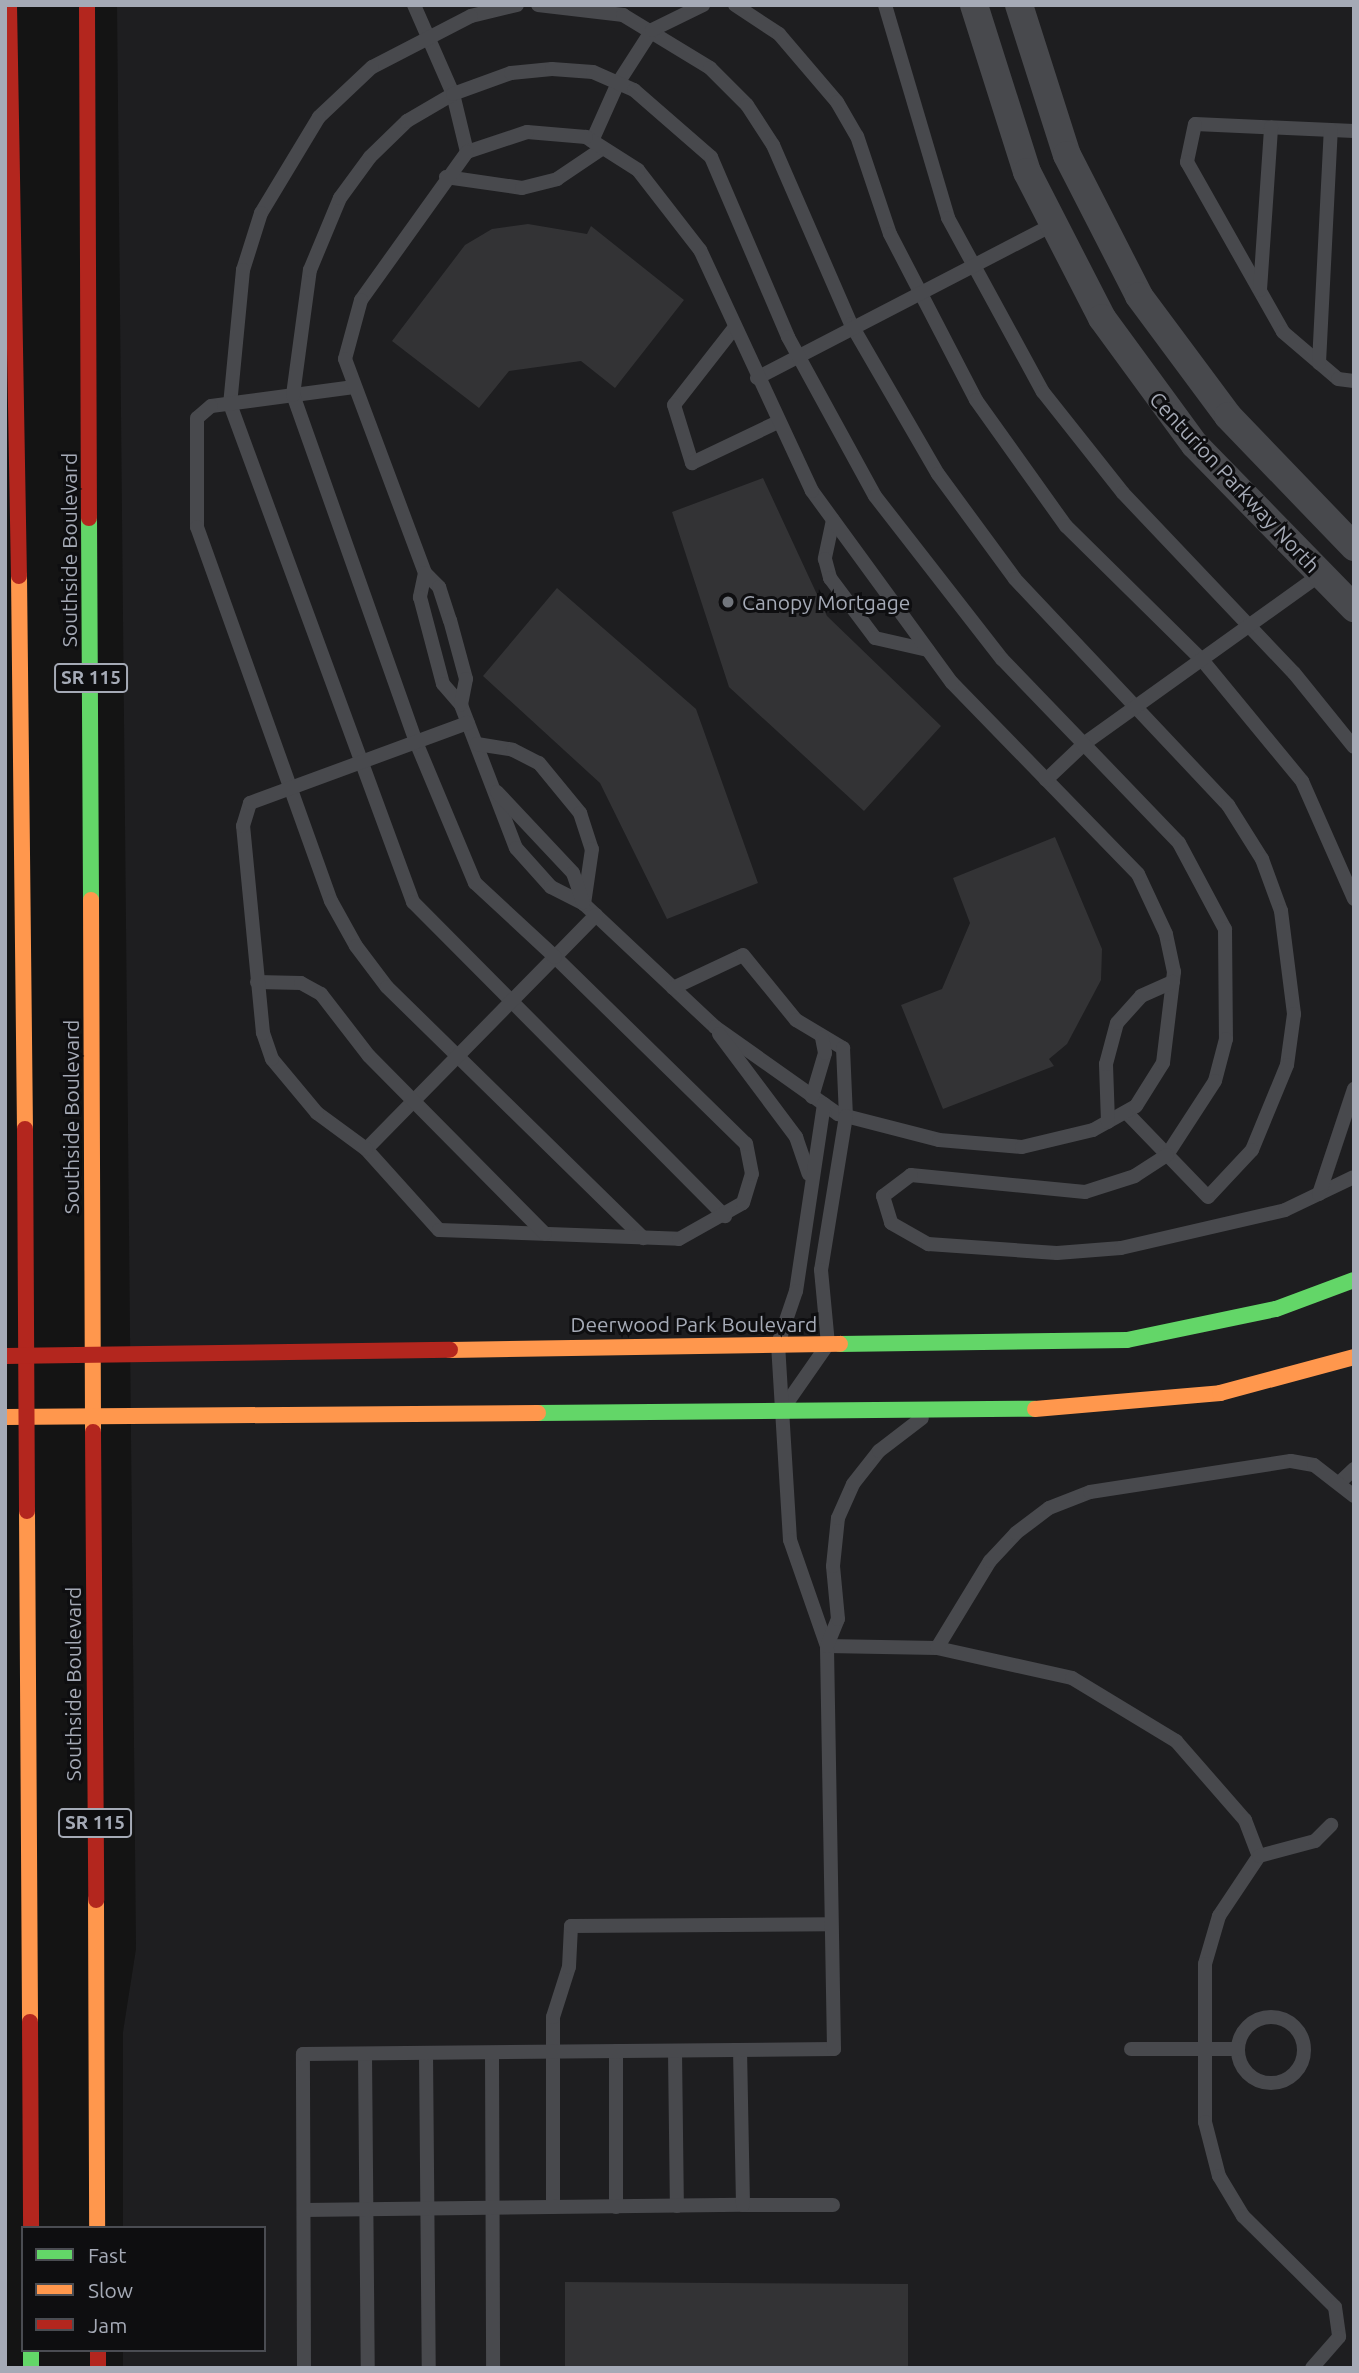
<!DOCTYPE html>
<html>
<head>
<meta charset="utf-8">
<style>
  body { margin:0 }
  #map { position:relative; width:1359px; height:2373px; overflow:hidden; background:#141414; font-family:Ubuntu,sans-serif }
  div>[style] { position:absolute }
  [style*='--x'] { left:calc(var(--x)*1px); top:calc(var(--y)*1px); width:calc(var(--w)*1px); rotate:calc(var(--a)*1deg) }
  .built>* { inset:0; background:#1e1e20 }
  .building>* { inset:0; background:#333335 }
  .lane>* { height:14px; margin:-7px; padding:0 7px; transform-origin:7px; border-radius:7px; background:#48494d }
  .lane>.ring { margin:-7px; padding:0; box-sizing:content-box; background:none; border:14px solid #48494d; border-radius:50% }
  .street>* { height:28px; margin:-14px; padding:0 14px; transform-origin:14px; border-radius:14px; background:#48494d }
  .fast>* { height:16px; margin:-8px; padding:0 8px; transform-origin:8px; border-radius:8px; background:#63d668 }
  .slow>* { height:16px; margin:-8px; padding:0 8px; transform-origin:8px; border-radius:8px; background:#ff974d }
  .jam>* { height:16px; margin:-8px; padding:0 8px; transform-origin:8px; border-radius:8px; background:#b3261e }
  .dots>* { width:19px; height:19px; translate:-50% -50%; box-sizing:border-box; border:4px solid #0e0e10; border-radius:50% }
  span { translate:-50% -50%; white-space:nowrap; text-align:center; line-height:1.15; -webkit-text-stroke:6px #0e0e10; paint-order:stroke }
  .shield-label span { padding:2px 5px; background:#0e0e10; border:2px solid; border-radius:5px; -webkit-text-stroke-width:0 }
  .shield-label { font-size:19px; color:#a5aab6; font-weight:700 }
  .street-label { font-size:21px; color:#a5aab6 }
  .poi-label { font-size:21px; color:#a5aab6 }
  .left { translate:0 -50%; text-align:left }
  .frame { position:absolute; inset:0; border:7px solid #a5aab6; pointer-events:none }
  .legend { position:absolute; left:21px; top:2226px; width:245px; height:126px; box-sizing:border-box; background:#0e0e10; border:2px solid #4a4c52; margin:0; padding:9px 12px; list-style:none; font-size:21px; color:#a5aab6 }
  .legend li { display:flex; align-items:center; gap:14px; height:35px }
  .legend b { width:35px; border:2px solid #4a4c52 }
</style>
</head>
<body>
<div id="map">
  <div class="built">
    <div style="clip-path:polygon(117px 5px,1354px 5px,1354px 2368px,123px 2368px,123px 2350px,264px 2350px,264px 2228px,123px 2228px,123px 2032px,136px 1949px)"></div>
  </div>
  <div class="building">
    <div style="clip-path:polygon(528px 224px,587px 234px,591px 226px,684px 300px,615px 388px,581px 361px,509px 371px,479px 408px,392px 341px,465px 245px,492px 229px)"></div>
    <div style="clip-path:polygon(763px 478px,827px 616px,941px 726px,864px 811px,729px 687px,672px 512px)"></div>
    <div style="clip-path:polygon(557px 588px,696px 709px,758px 883px,667px 919px,600px 783px,483px 676px)"></div>
    <div style="clip-path:polygon(1055px 837px,1102px 949px,1101px 980px,1067px 1044px,1049px 1059px,1054px 1066px,943px 1109px,901px 1005px,942px 989px,970px 923px,953px 878px)"></div>
    <div style="clip-path:polygon(565px 2282px,908px 2284px,908px 2368px,565px 2368px)"></div>
  </div>
  <div class="lane">
    <div style="--x:414;--y:5;--w:97;--a:66.3"></div>
    <div style="--x:453;--y:94;--w:60;--a:76.4"></div>
    <div style="--x:517;--y:5;--w:47;--a:166.6"></div>
    <div style="--x:471;--y:16;--w:111;--a:152.7"></div>
    <div style="--x:372;--y:67;--w:73;--a:136.7"></div>
    <div style="--x:319;--y:117;--w:112;--a:121.1"></div>
    <div style="--x:261;--y:213;--w:60;--a:107.5"></div>
    <div style="--x:243;--y:270;--w:135;--a:95.5"></div>
    <div style="--x:230;--y:404;--w:531;--a:69.82"></div>
    <div style="--x:413;--y:902;--w:443;--a:45.2"></div>
    <div style="--x:538;--y:5;--w:86;--a:6.7"></div>
    <div style="--x:623;--y:15;--w:102;--a:31.3"></div>
    <div style="--x:710;--y:68;--w:52;--a:45"></div>
    <div style="--x:747;--y:105;--w:48;--a:57"></div>
    <div style="--x:773;--y:145;--w:195;--a:66.5"></div>
    <div style="--x:851;--y:324;--w:173;--a:59.9"></div>
    <div style="--x:938;--y:474;--w:130;--a:53.7"></div>
    <div style="--x:1015;--y:579;--w:311;--a:46.7"></div>
    <div style="--x:1228;--y:805;--w:64;--a:57.8"></div>
    <div style="--x:1262;--y:859;--w:55;--a:69.9"></div>
    <div style="--x:1281;--y:911;--w:104;--a:82.8"></div>
    <div style="--x:1294;--y:1014;--w:51;--a:97.8"></div>
    <div style="--x:1287;--y:1065;--w:92;--a:112.4"></div>
    <div style="--x:1252;--y:1150;--w:64;--a:133.1"></div>
    <div style="--x:1208;--y:1197;--w:118;--a:-134"></div>
    <div style="--x:735;--y:5;--w:53;--a:33.4"></div>
    <div style="--x:779;--y:34;--w:89;--a:49.5"></div>
    <div style="--x:837;--y:102;--w:39;--a:60"></div>
    <div style="--x:857;--y:136;--w:103;--a:71.4"></div>
    <div style="--x:890;--y:234;--w:187;--a:62.6"></div>
    <div style="--x:976;--y:400;--w:155;--a:54.5"></div>
    <div style="--x:1066;--y:526;--w:192;--a:44.6"></div>
    <div style="--x:1203;--y:661;--w:156;--a:50.5"></div>
    <div style="--x:1302;--y:781;--w:129;--a:66.2"></div>
    <div style="--x:885;--y:5;--w:222;--a:73.5"></div>
    <div style="--x:948;--y:218;--w:198;--a:61.4"></div>
    <div style="--x:1043;--y:392;--w:129;--a:51.6"></div>
    <div style="--x:1123;--y:493;--w:248;--a:46.5"></div>
    <div style="--x:1294;--y:673;--w:95;--a:51"></div>
    <div style="--x:1354;--y:131;--w:159;--a:-177.5"></div>
    <div style="--x:1195;--y:124;--w:39;--a:102"></div>
    <div style="--x:1187;--y:162;--w:195;--a:60.5"></div>
    <div style="--x:1283;--y:332;--w:72;--a:40.5"></div>
    <div style="--x:1338;--y:379;--w:16;--a:7"></div>
    <div style="--x:592;--y:141;--w:64;--a:-65.9"></div>
    <div style="--x:618;--y:83;--w:63;--a:-57.3"></div>
    <div style="--x:652;--y:30;--w:57;--a:-26.1"></div>
    <div style="--x:446;--y:177;--w:77;--a:8.2"></div>
    <div style="--x:522;--y:188;--w:36;--a:-14"></div>
    <div style="--x:557;--y:179;--w:55;--a:-34"></div>
    <div style="--x:1260;--y:290;--w:163;--a:-86.1"></div>
    <div style="--x:735;--y:327;--w:99;--a:128"></div>
    <div style="--x:674;--y:405;--w:61;--a:72.8"></div>
    <div style="--x:692;--y:463;--w:93;--a:-25.5"></div>
    <div style="--x:1319;--y:363;--w:233;--a:-87.1"></div>
    <div style="--x:757;--y:378;--w:332;--a:-27.4"></div>
    <div style="--x:354;--y:387;--w:144;--a:172.4"></div>
    <div style="--x:211;--y:406;--w:18;--a:139"></div>
    <div style="--x:197;--y:418;--w:109;--a:90"></div>
    <div style="--x:197;--y:527;--w:397;--a:70.3"></div>
    <div style="--x:331;--y:901;--w:51;--a:60.9"></div>
    <div style="--x:356;--y:946;--w:51;--a:52.9"></div>
    <div style="--x:387;--y:987;--w:359;--a:44.4"></div>
    <div style="--x:833;--y:520;--w:40;--a:102"></div>
    <div style="--x:825;--y:559;--w:20;--a:75"></div>
    <div style="--x:830;--y:578;--w:75;--a:53.1"></div>
    <div style="--x:875;--y:638;--w:54;--a:12.8"></div>
    <div style="--x:425;--y:573;--w:25;--a:102"></div>
    <div style="--x:420;--y:597;--w:90;--a:75.2"></div>
    <div style="--x:443;--y:684;--w:28;--a:49"></div>
    <div style="--x:461;--y:705;--w:153;--a:69"></div>
    <div style="--x:516;--y:848;--w:52;--a:48.1"></div>
    <div style="--x:551;--y:887;--w:37;--a:27"></div>
    <div style="--x:584;--y:904;--w:180;--a:43.2"></div>
    <div style="--x:715;--y:1027;--w:151;--a:35.3"></div>
    <div style="--x:838;--y:1114;--w:104;--a:14.4"></div>
    <div style="--x:939;--y:1140;--w:83;--a:4.8"></div>
    <div style="--x:1022;--y:1147;--w:73;--a:-13.5"></div>
    <div style="--x:1093;--y:1130;--w:49;--a:-29.2"></div>
    <div style="--x:1136;--y:1106;--w:51;--a:-57.9"></div>
    <div style="--x:1163;--y:1063;--w:92;--a:-83.1"></div>
    <div style="--x:1174;--y:972;--w:39;--a:-102"></div>
    <div style="--x:1166;--y:934;--w:66;--a:-115"></div>
    <div style="--x:1138;--y:874;--w:267;--a:-134.2"></div>
    <div style="--x:952;--y:683;--w:238;--a:-126.1"></div>
    <div style="--x:812;--y:491;--w:266;--a:-114.9"></div>
    <div style="--x:700;--y:250;--w:101;--a:-127.8"></div>
    <div style="--x:638;--y:170;--w:62;--a:-147.6"></div>
    <div style="--x:586;--y:137;--w:59;--a:-175.2"></div>
    <div style="--x:527;--y:132;--w:63;--a:161.6"></div>
    <div style="--x:467;--y:152;--w:182;--a:125.6"></div>
    <div style="--x:361;--y:300;--w:61;--a:105.2"></div>
    <div style="--x:345;--y:359;--w:228;--a:69.5"></div>
    <div style="--x:425;--y:573;--w:20;--a:45"></div>
    <div style="--x:439;--y:587;--w:35;--a:72"></div>
    <div style="--x:450;--y:620;--w:61;--a:74.8"></div>
    <div style="--x:466;--y:679;--w:26;--a:101"></div>
    <div style="--x:477;--y:744;--w:36;--a:9"></div>
    <div style="--x:513;--y:750;--w:29;--a:27"></div>
    <div style="--x:539;--y:763;--w:65;--a:50.6"></div>
    <div style="--x:580;--y:813;--w:38;--a:72"></div>
    <div style="--x:592;--y:849;--w:56;--a:98.3"></div>
    <div style="--x:1046;--y:780;--w:54;--a:-43.5"></div>
    <div style="--x:1085;--y:743;--w:289;--a:-35.6"></div>
    <div style="--x:497;--y:792;--w:111;--a:46.8"></div>
    <div style="--x:573;--y:873;--w:31;--a:71"></div>
    <div style="--x:596;--y:915;--w:59;--a:134.3"></div>
    <div style="--x:555;--y:957;--w:269;--a:134.5"></div>
    <div style="--x:366;--y:1149;--w:109;--a:48"></div>
    <div style="--x:439;--y:1230;--w:240;--a:2.1"></div>
    <div style="--x:679;--y:1239;--w:73;--a:-29.4"></div>
    <div style="--x:743;--y:1203;--w:30;--a:-73"></div>
    <div style="--x:752;--y:1174;--w:31;--a:-101"></div>
    <div style="--x:746;--y:1144;--w:267;--a:-135.6"></div>
    <div style="--x:555;--y:957;--w:109;--a:-137.2"></div>
    <div style="--x:475;--y:883;--w:153;--a:-112.7"></div>
    <div style="--x:416;--y:742;--w:368;--a:-109.5"></div>
    <div style="--x:293;--y:395;--w:126;--a:-82.3"></div>
    <div style="--x:310;--y:270;--w:78;--a:-67.4"></div>
    <div style="--x:340;--y:198;--w:51;--a:-53.8"></div>
    <div style="--x:370;--y:157;--w:52;--a:-44.2"></div>
    <div style="--x:407;--y:121;--w:53;--a:-30.4"></div>
    <div style="--x:453;--y:94;--w:62;--a:-19.9"></div>
    <div style="--x:511;--y:73;--w:41;--a:-5.6"></div>
    <div style="--x:552;--y:69;--w:41;--a:4.2"></div>
    <div style="--x:593;--y:72;--w:45;--a:23.7"></div>
    <div style="--x:634;--y:90;--w:102;--a:41"></div>
    <div style="--x:711;--y:157;--w:196;--a:66.8"></div>
    <div style="--x:788;--y:337;--w:181;--a:61.3"></div>
    <div style="--x:875;--y:496;--w:207;--a:52.1"></div>
    <div style="--x:1002;--y:659;--w:255;--a:46.1"></div>
    <div style="--x:1179;--y:843;--w:98;--a:61.9"></div>
    <div style="--x:1225;--y:929;--w:110;--a:89.5"></div>
    <div style="--x:1226;--y:1039;--w:43;--a:104.7"></div>
    <div style="--x:1215;--y:1081;--w:88;--a:123"></div>
    <div style="--x:1167;--y:1155;--w:38;--a:147"></div>
    <div style="--x:1135;--y:1176;--w:52;--a:162.3"></div>
    <div style="--x:1085;--y:1192;--w:175;--a:-174.4"></div>
    <div style="--x:911;--y:1175;--w:35;--a:143"></div>
    <div style="--x:883;--y:1196;--w:28;--a:73"></div>
    <div style="--x:891;--y:1223;--w:43;--a:29.6"></div>
    <div style="--x:928;--y:1244;--w:129;--a:4"></div>
    <div style="--x:1057;--y:1253;--w:64;--a:-4.5"></div>
    <div style="--x:1121;--y:1248;--w:168;--a:-13"></div>
    <div style="--x:1285;--y:1210;--w:76;--a:-25.6"></div>
    <div style="--x:257;--y:982;--w:44;--a:1.3"></div>
    <div style="--x:301;--y:983;--w:23;--a:29"></div>
    <div style="--x:321;--y:994;--w:78;--a:52.3"></div>
    <div style="--x:369;--y:1056;--w:250;--a:45.3"></div>
    <div style="--x:673;--y:988;--w:77;--a:-25.2"></div>
    <div style="--x:743;--y:955;--w:84;--a:50.8"></div>
    <div style="--x:796;--y:1020;--w:55;--a:30.8"></div>
    <div style="--x:843;--y:1048;--w:68;--a:87.5"></div>
    <div style="--x:846;--y:1116;--w:156;--a:99.2"></div>
    <div style="--x:821;--y:1270;--w:74;--a:84.6"></div>
    <div style="--x:828;--y:1344;--w:77;--a:124.9"></div>
    <div style="--x:719;--y:1034;--w:129;--a:53.2"></div>
    <div style="--x:796;--y:1137;--w:39;--a:71"></div>
    <div style="--x:812;--y:1097;--w:46;--a:-73.5"></div>
    <div style="--x:825;--y:1053;--w:16;--a:-101"></div>
    <div style="--x:824;--y:1104;--w:189;--a:98.5"></div>
    <div style="--x:796;--y:1291;--w:56;--a:108.8"></div>
    <div style="--x:778;--y:1344;--w:196;--a:86.5"></div>
    <div style="--x:790;--y:1540;--w:112;--a:70.8"></div>
    <div style="--x:1108;--y:1122;--w:58;--a:-92"></div>
    <div style="--x:1106;--y:1064;--w:42;--a:-75"></div>
    <div style="--x:1117;--y:1023;--w:36;--a:-48"></div>
    <div style="--x:1141;--y:996;--w:35;--a:-24"></div>
    <div style="--x:366;--y:1149;--w:61;--a:-143.7"></div>
    <div style="--x:317;--y:1113;--w:70;--a:-129.8"></div>
    <div style="--x:272;--y:1059;--w:28;--a:-109"></div>
    <div style="--x:263;--y:1033;--w:208;--a:-95.5"></div>
    <div style="--x:243;--y:826;--w:24;--a:-73"></div>
    <div style="--x:250;--y:803;--w:232;--a:-20.2"></div>
    <div style="--x:1319;--y:1194;--w:111;--a:-71.6"></div>
    <div style="--x:1339;--y:1483;--w:21;--a:-43"></div>
    <div style="--x:827;--y:1646;--w:110;--a:1"></div>
    <div style="--x:937;--y:1648;--w:138;--a:12.5"></div>
    <div style="--x:1072;--y:1678;--w:122;--a:31.2"></div>
    <div style="--x:1176;--y:1741;--w:105;--a:48.9"></div>
    <div style="--x:1245;--y:1820;--w:39;--a:69"></div>
    <div style="--x:1259;--y:1856;--w:72;--a:123.7"></div>
    <div style="--x:1219;--y:1916;--w:50;--a:106.3"></div>
    <div style="--x:1205;--y:1964;--w:158;--a:90"></div>
    <div style="--x:1205;--y:2122;--w:56;--a:75.5"></div>
    <div style="--x:1219;--y:2176;--w:47;--a:59"></div>
    <div style="--x:1243;--y:2216;--w:129;--a:44.7"></div>
    <div style="--x:1335;--y:2307;--w:30;--a:82"></div>
    <div style="--x:1339;--y:2337;--w:41;--a:131.1"></div>
    <div style="--x:937;--y:1648;--w:102;--a:-58.7"></div>
    <div style="--x:990;--y:1561;--w:38;--a:-47"></div>
    <div style="--x:1016;--y:1533;--w:41;--a:-37.1"></div>
    <div style="--x:1049;--y:1508;--w:44;--a:-21.3"></div>
    <div style="--x:1090;--y:1492;--w:203;--a:-8.8"></div>
    <div style="--x:1291;--y:1461;--w:23;--a:10"></div>
    <div style="--x:1314;--y:1465;--w:51;--a:37.8"></div>
    <div style="--x:1259;--y:1856;--w:58;--a:-15"></div>
    <div style="--x:1315;--y:1841;--w:23;--a:-45"></div>
    <div class="ring" style="left:1238px;top:2017px;width:52px;height:52px"></div>
    <div style="--x:1131;--y:2049;--w:107;--a:0"></div>
    <div style="--x:616;--y:2051;--w:156;--a:90"></div>
    <div style="--x:675;--y:2051;--w:155;--a:89.3"></div>
    <div style="--x:426;--y:2053;--w:315;--a:89.5"></div>
    <div style="--x:492;--y:2053;--w:315;--a:89.8"></div>
    <div style="--x:365;--y:2054;--w:314;--a:89.5"></div>
    <div style="--x:743;--y:2205;--w:90;--a:0"></div>
    <div style="--x:553;--y:2207;--w:190;--a:-90"></div>
    <div style="--x:553;--y:2017;--w:52;--a:-72.3"></div>
    <div style="--x:569;--y:1967;--w:41;--a:-87.2"></div>
    <div style="--x:571;--y:1926;--w:260;--a:-0.4"></div>
    <div style="--x:304;--y:2210;--w:439;--a:-0.7"></div>
    <div style="--x:743;--y:2205;--w:155;--a:-91.1"></div>
    <div style="--x:304;--y:2368;--w:314;--a:-90.2"></div>
    <div style="--x:303;--y:2054;--w:531;--a:-0.54"></div>
    <div style="--x:834;--y:2049;--w:403;--a:-91"></div>
    <div style="--x:827;--y:1646;--w:29;--a:-68"></div>
    <div style="--x:838;--y:1619;--w:53;--a:-95.4"></div>
    <div style="--x:833;--y:1566;--w:48;--a:-84.1"></div>
    <div style="--x:838;--y:1518;--w:37;--a:-66"></div>
    <div style="--x:853;--y:1484;--w:42;--a:-51.8"></div>
    <div style="--x:879;--y:1451;--w:54;--a:-37.5"></div>
  </div>
  <div class="street">
    <div style="--x:974;--y:5;--w:175;--a:72.4"></div>
    <div style="--x:1027;--y:172;--w:164;--a:62.8"></div>
    <div style="--x:1102;--y:318;--w:157;--a:53.8"></div>
    <div style="--x:1195;--y:445;--w:228;--a:45.7"></div>
    <div style="--x:1019;--y:5;--w:157;--a:72.3"></div>
    <div style="--x:1067;--y:155;--w:158;--a:62.9"></div>
    <div style="--x:1139;--y:296;--w:149;--a:53.4"></div>
    <div style="--x:1228;--y:416;--w:182;--a:46.1"></div>
  </div>
  <div class="fast">
    <div style="--x:89;--y:518;--w:382;--a:89.7"></div>
    <div style="--x:840;--y:1344;--w:287;--a:-0.8"></div>
    <div style="--x:1127;--y:1340;--w:152;--a:-11.8"></div>
    <div style="--x:1276;--y:1309;--w:83;--a:-20.4"></div>
    <div style="--x:538;--y:1413;--w:497;--a:-0.5"></div>
    <div style="--x:31;--y:2350;--w:18;--a:90"></div>
  </div>
  <div class="slow">
    <div style="--x:19;--y:576;--w:553;--a:89.38"></div>
    <div style="--x:91;--y:900;--w:532;--a:89.78"></div>
    <div style="--x:450;--y:1350;--w:390;--a:-0.9"></div>
    <div style="--x:1035;--y:1409;--w:186;--a:-4.9"></div>
    <div style="--x:1220;--y:1393;--w:139;--a:-15"></div>
    <div style="--x:5;--y:1417;--w:533;--a:-0.43"></div>
    <div style="--x:27;--y:1511;--w:511;--a:89.66"></div>
    <div style="--x:96;--y:1900;--w:328;--a:89.8"></div>
  </div>
  <div class="jam">
    <div style="--x:9;--y:5;--w:571;--a:89"></div>
    <div style="--x:87;--y:5;--w:513;--a:89.78"></div>
    <div style="--x:25;--y:1129;--w:382;--a:89.7"></div>
    <div style="--x:5;--y:1356;--w:445;--a:-0.8"></div>
    <div style="--x:93;--y:1432;--w:468;--a:89.6"></div>
    <div style="--x:30;--y:2022;--w:206;--a:89.7"></div>
    <div style="--x:98;--y:2350;--w:18;--a:90"></div>
  </div>
  <div class="dots">
    <div style="left:728px;top:602px;background:#72767d"></div>
  </div>
  <div class="shield-label">
    <span style="left:91px;top:678px">SR 115</span>
    <span style="left:95px;top:1823px">SR 115</span>
  </div>
  <div class="street-label">
    <span style="left:1235px;top:482px;rotate:47deg">Centurion Parkway North</span>
    <span style="left:69px;top:550px;rotate:-90deg">Southside Boulevard</span>
    <span style="left:71px;top:1117px;rotate:-90deg">Southside Boulevard</span>
    <span style="left:694px;top:1324px">Deerwood Park Boulevard</span>
    <span style="left:73px;top:1684px;rotate:-90deg">Southside Boulevard</span>
  </div>
  <div class="poi-label">
    <span class="left" style="left:742px;top:602px">Canopy Mortgage</span>
  </div>
  <div class="frame"></div>
  <ul class="legend">
  <li><b style="height:9px;background:#63d668"></b>Fast</li>
  <li><b style="height:9px;background:#ff974d"></b>Slow</li>
  <li><b style="height:9px;background:#b3261e"></b>Jam</li>
  </ul>
</div>
</body>
</html>
